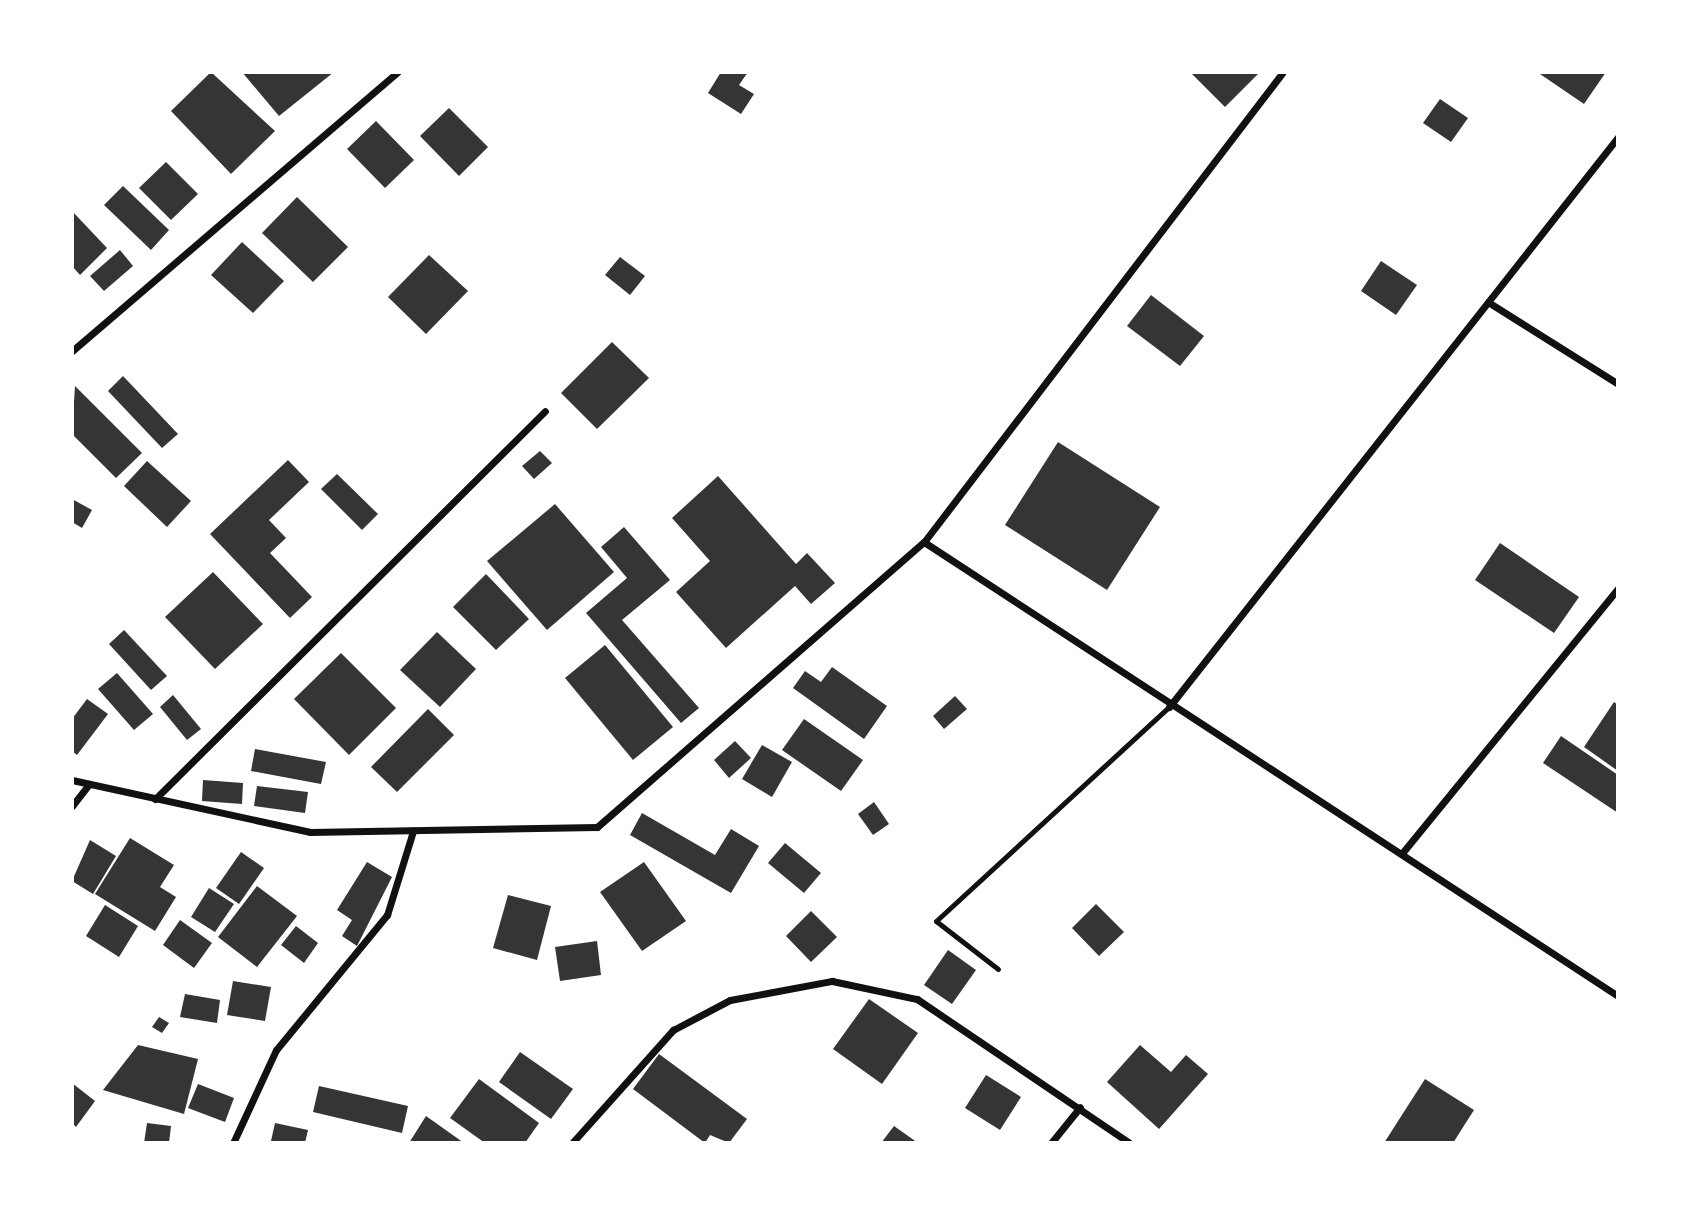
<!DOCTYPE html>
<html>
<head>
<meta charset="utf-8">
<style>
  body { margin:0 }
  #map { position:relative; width:1690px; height:1215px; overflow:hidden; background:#fff; font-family:"Fira Sans",sans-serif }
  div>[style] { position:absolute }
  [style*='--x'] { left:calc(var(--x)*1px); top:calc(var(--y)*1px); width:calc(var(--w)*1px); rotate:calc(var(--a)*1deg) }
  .building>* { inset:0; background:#353535 }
  .service>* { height:5px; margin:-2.5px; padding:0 2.5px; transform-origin:2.5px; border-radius:2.5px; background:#111 }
  .minor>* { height:7px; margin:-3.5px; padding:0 3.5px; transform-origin:3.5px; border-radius:3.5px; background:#111 }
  span { translate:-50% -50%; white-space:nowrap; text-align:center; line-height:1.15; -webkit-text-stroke:5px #fff; paint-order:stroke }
  .frame { position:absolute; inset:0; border:74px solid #fff; pointer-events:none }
</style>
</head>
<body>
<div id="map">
  <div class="building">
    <div style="clip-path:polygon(211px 72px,275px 131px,231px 174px,171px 111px)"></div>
    <div style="clip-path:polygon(242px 72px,334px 72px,279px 116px)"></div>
    <div style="clip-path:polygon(721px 72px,748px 72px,739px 85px,754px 94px,741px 114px,708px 93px)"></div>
    <div style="clip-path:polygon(1190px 72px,1260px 72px,1225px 107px)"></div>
    <div style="clip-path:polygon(1537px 72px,1606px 72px,1584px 104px)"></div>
    <div style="clip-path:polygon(1440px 99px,1468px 118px,1451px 142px,1423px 123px)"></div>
    <div style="clip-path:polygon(449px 108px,488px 147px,459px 176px,420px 136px)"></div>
    <div style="clip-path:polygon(376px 121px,414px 160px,385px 188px,347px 149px)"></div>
    <div style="clip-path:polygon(166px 162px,198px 194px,171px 220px,139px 188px)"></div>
    <div style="clip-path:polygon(123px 186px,169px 230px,151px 250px,104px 205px)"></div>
    <div style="clip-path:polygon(297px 197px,348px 247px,313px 282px,262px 233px)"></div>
    <div style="clip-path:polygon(72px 211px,107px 248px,80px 275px,72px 266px)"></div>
    <div style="clip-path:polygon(242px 242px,284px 281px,253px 313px,211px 275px)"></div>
    <div style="clip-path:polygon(120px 250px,133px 266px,104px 291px,90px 276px)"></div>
    <div style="clip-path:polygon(429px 255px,468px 291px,426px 334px,388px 297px)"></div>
    <div style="clip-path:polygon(620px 257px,645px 276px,630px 295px,605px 275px)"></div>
    <div style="clip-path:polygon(1381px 261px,1417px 285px,1396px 315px,1361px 291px)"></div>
    <div style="clip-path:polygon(1151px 295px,1204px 336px,1180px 366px,1127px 326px)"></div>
    <div style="clip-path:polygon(612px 342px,649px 378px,597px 429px,561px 393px)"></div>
    <div style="clip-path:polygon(123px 376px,178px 434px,162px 448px,108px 391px)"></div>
    <div style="clip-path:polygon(75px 386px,142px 453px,116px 478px,72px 434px)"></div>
    <div style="clip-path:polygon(1058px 442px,1160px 507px,1107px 590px,1005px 525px)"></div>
    <div style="clip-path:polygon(540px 451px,552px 463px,534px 479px,522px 466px)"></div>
    <div style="clip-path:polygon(288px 460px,309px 482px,269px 520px,286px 538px,270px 553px,312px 597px,290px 618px,210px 534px)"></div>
    <div style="clip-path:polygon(147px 461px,191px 501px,167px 527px,124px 486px)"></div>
    <div style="clip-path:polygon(337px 474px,378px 514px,362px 530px,321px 489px)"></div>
    <div style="clip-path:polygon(718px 476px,796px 564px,807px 553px,835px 583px,811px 604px,795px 586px,726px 648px,676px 592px,710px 561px,672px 518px)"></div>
    <div style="clip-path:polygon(72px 499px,92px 510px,82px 528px,72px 522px)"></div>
    <div style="clip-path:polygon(555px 504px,614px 572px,547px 630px,487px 561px)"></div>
    <div style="clip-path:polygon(624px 527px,670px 580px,622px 620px,699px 708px,681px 723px,586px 613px,627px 578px,601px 547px)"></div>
    <div style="clip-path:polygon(1500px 543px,1579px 597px,1554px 633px,1475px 580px)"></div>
    <div style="clip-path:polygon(213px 572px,263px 624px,215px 669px,165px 617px)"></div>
    <div style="clip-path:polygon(486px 574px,529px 619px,496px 650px,453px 607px)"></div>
    <div style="clip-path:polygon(124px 630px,167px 676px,151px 690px,109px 644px)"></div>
    <div style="clip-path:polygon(437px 632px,476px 669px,440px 707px,400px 670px)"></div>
    <div style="clip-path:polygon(605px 645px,673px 727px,633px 760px,565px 678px)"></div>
    <div style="clip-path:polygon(341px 653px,396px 708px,349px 755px,294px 699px)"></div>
    <div style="clip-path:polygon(832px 667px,887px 706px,864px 739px,793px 688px,805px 671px,821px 682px)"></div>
    <div style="clip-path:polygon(117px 673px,153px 714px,134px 730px,98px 689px)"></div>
    <div style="clip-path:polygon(173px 695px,201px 729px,187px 740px,160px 707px)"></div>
    <div style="clip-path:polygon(955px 696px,967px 709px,944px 729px,933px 716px)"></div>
    <div style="clip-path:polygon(87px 699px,108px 714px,77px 755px,72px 751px,72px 719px)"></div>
    <div style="clip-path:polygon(1614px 702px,1618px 705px,1618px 771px,1584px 747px)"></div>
    <div style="clip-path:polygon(428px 709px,454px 735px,397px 792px,371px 767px)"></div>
    <div style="clip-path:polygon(804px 719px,863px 760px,841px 791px,782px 750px)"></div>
    <div style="clip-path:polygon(1561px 736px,1618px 775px,1618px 813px,1543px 763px)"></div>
    <div style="clip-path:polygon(735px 741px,751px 758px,729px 778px,714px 760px)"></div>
    <div style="clip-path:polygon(762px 745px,792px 762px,772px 797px,742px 779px)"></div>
    <div style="clip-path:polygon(255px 749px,326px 762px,321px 784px,251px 771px)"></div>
    <div style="clip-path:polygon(203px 780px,243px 783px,242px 804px,202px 801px)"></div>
    <div style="clip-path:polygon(257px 786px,308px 792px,305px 813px,254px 806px)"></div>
    <div style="clip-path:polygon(874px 802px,889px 824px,873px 835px,858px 814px)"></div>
    <div style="clip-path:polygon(642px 813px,715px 855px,731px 829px,759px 846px,731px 893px,630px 835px)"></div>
    <div style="clip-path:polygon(130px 838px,174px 865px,160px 887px,176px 897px,155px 931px,95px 894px)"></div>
    <div style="clip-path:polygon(90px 840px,116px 856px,93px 894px,72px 881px)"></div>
    <div style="clip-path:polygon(785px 843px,821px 873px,804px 893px,768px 863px)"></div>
    <div style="clip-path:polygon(241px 852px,264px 868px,239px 904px,216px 888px)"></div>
    <div style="clip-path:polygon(367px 862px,392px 877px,357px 946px,342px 936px,352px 920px,337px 910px)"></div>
    <div style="clip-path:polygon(644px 862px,686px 921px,642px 951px,600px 892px)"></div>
    <div style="clip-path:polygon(257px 886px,297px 916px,257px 967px,218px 937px)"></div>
    <div style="clip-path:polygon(209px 888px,234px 904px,215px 932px,191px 917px)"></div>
    <div style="clip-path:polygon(508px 895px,551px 906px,537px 960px,493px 948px)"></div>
    <div style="clip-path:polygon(1096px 904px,1124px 932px,1099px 956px,1072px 928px)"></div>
    <div style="clip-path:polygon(105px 905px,138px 926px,119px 957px,86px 936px)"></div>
    <div style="clip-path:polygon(811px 911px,837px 937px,811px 962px,786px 936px)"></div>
    <div style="clip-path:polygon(180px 920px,212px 943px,194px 968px,163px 945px)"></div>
    <div style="clip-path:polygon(296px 926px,318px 943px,304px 963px,281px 945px)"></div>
    <div style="clip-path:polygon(597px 941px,601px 975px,560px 981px,555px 947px)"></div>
    <div style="clip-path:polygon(948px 950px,976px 970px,952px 1004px,924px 985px)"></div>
    <div style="clip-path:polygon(233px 981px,271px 987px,265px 1021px,227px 1015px)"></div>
    <div style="clip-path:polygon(185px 994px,220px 1000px,217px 1023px,180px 1017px)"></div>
    <div style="clip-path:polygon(869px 999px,918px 1033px,882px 1084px,833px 1049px)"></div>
    <div style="clip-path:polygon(159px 1017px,169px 1023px,162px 1033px,152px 1027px)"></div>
    <div style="clip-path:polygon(138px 1045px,198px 1059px,184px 1114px,103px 1090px)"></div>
    <div style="clip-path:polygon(1140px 1045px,1171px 1072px,1186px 1055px,1208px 1074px,1159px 1129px,1107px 1082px)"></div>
    <div style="clip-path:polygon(520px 1052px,573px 1089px,551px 1119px,499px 1082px)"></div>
    <div style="clip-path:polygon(659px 1054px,747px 1119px,729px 1143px,710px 1135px,705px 1143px,633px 1089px)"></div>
    <div style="clip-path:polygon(986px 1075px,1021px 1097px,1000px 1130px,965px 1108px)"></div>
    <div style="clip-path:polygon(479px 1079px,539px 1123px,525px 1143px,485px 1143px,450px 1118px)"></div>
    <div style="clip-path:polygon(1425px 1079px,1474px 1110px,1453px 1143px,1384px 1143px)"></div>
    <div style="clip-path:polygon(72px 1083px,95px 1101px,76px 1127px,72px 1123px)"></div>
    <div style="clip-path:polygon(198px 1084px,234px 1098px,225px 1122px,188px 1108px)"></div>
    <div style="clip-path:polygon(319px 1086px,408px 1106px,402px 1133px,313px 1112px)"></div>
    <div style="clip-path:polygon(426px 1116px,464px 1143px,409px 1143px)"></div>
    <div style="clip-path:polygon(147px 1123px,171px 1126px,169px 1143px,144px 1143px)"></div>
    <div style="clip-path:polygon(275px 1123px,308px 1130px,305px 1143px,271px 1141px)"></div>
    <div style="clip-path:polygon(894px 1126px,918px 1143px,881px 1143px)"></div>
  </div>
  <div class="service">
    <div style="--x:998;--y:969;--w:78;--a:-142.3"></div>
    <div style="--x:936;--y:921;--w:316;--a:-42.6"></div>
  </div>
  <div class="minor">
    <div style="--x:1488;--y:302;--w:154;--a:32.2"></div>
    <div style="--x:72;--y:351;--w:429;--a:-40.6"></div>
    <div style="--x:924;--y:542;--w:829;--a:33.19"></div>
    <div style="--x:1169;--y:707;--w:726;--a:-51.77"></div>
    <div style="--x:72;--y:780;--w:244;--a:12.3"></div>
    <div style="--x:310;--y:832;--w:287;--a:-1"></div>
    <div style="--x:597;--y:827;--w:434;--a:-41.1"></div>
    <div style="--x:924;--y:542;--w:591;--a:-52.63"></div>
    <div style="--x:155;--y:799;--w:550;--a:-44.85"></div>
    <div style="--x:72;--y:806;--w:28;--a:-52"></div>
    <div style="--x:1403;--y:852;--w:340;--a:-50.8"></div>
    <div style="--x:233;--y:1143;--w:102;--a:-65.2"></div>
    <div style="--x:276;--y:1050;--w:175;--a:-50.6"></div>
    <div style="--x:387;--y:915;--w:88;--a:-72.8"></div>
    <div style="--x:572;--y:1143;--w:152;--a:-48.2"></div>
    <div style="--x:673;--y:1030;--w:64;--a:-27.8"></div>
    <div style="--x:730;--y:1000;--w:104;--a:-10.6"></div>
    <div style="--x:832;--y:981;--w:87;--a:12"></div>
    <div style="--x:917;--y:999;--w:257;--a:34.1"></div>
    <div style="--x:1051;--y:1143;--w:46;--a:-51.1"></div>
  </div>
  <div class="frame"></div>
</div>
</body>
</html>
